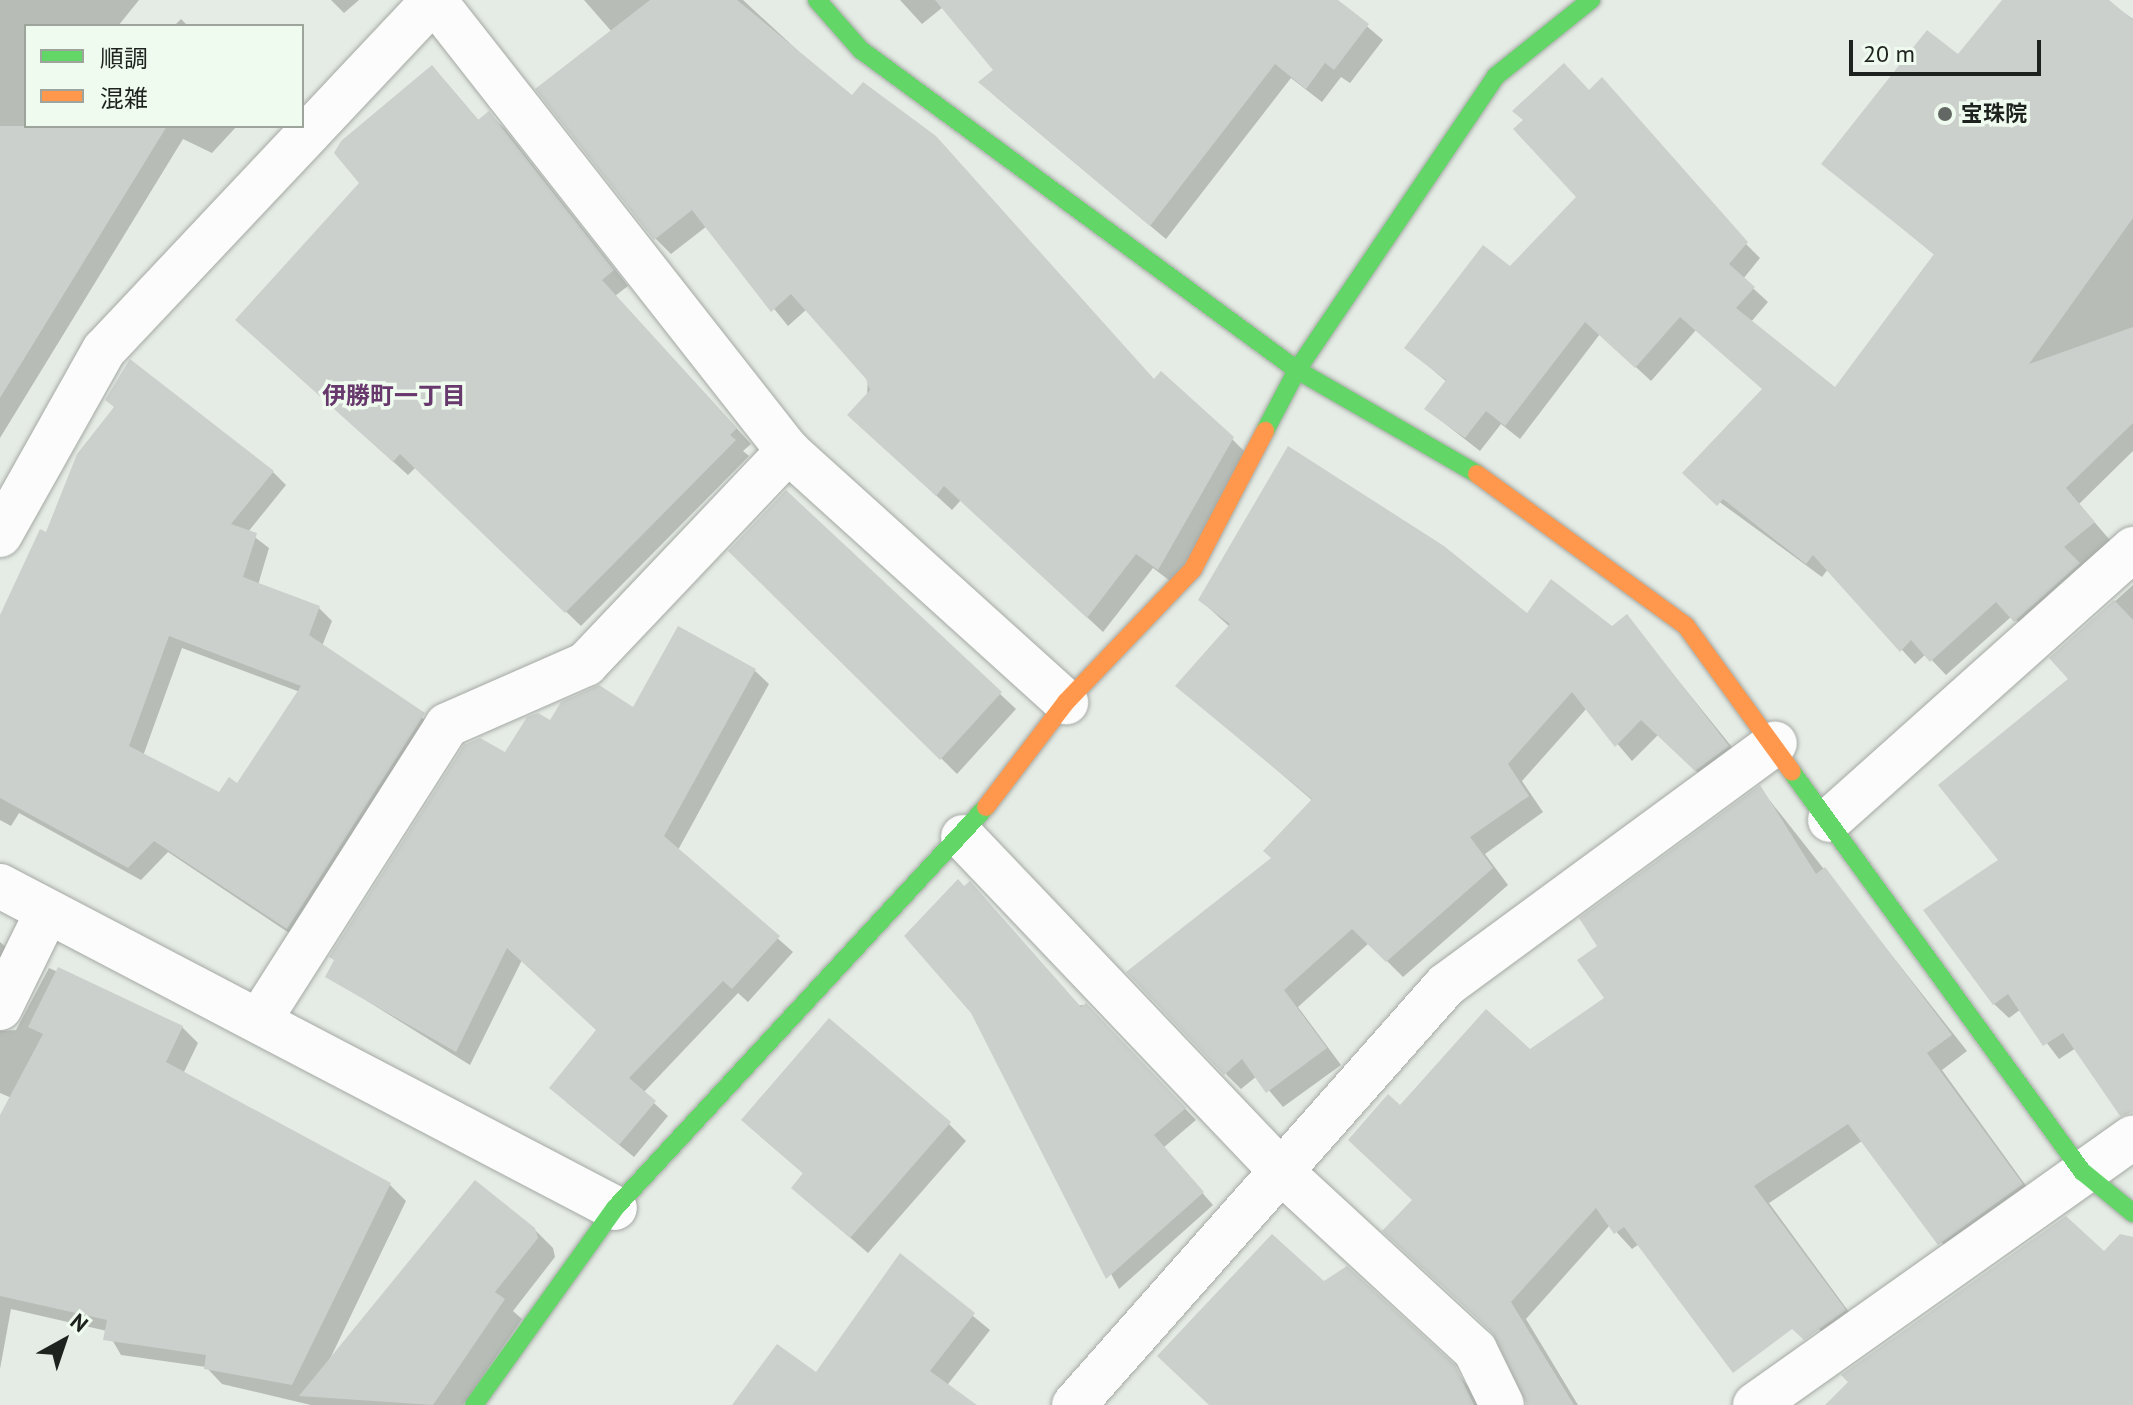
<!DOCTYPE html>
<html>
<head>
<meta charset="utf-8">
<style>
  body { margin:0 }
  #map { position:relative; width:2133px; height:1405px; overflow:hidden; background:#e5ebe5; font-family:"PT Sans","Noto Sans JP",sans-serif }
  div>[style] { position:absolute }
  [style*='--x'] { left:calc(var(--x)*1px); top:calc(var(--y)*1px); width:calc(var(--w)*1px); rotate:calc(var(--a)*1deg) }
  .shadow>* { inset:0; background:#0003 }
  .building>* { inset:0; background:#ccd0cc }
  .roads { filter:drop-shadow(0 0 2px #a5a9a4) drop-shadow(0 0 2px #a5a9a4) }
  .street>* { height:44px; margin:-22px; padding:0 22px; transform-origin:22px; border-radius:22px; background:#fbfcfb }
  .fast>* { height:18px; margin:-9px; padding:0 9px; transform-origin:9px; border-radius:9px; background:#63d668 }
  .slow>* { height:18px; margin:-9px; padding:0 9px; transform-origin:9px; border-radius:9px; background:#ff974d }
  .dots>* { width:22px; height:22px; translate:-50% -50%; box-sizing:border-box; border:4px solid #f0fbef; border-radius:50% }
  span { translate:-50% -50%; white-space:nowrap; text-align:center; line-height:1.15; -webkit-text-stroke:7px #f0fbef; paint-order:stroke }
  .poi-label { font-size:22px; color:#1e221e; font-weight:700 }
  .left { translate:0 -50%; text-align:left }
  .neighbourhood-label { font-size:24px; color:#68396d; font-weight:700 }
  .legend { position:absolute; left:24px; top:24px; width:280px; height:104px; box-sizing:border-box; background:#f0fbef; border:2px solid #9ca49b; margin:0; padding:10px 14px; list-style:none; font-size:24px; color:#1e221e }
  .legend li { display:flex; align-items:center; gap:16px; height:40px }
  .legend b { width:40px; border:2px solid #9ca49b }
  .north { position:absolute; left:24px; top:1301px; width:80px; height:80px; -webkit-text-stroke:6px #f0fbef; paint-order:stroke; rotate:40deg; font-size:22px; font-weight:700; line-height:32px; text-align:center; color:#1e221e }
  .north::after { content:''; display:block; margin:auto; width:28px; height:36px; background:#1e221e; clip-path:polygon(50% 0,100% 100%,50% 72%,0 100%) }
  .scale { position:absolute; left:1849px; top:40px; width:192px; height:36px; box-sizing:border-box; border:4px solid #1e221e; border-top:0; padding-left:10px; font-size:24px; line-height:28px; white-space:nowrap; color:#1e221e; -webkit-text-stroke:6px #f0fbef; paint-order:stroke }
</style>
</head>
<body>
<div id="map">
  <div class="shadow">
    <div style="clip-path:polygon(0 0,139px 0,118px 26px,26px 26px,26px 126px,237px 126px,212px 153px,183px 139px,0 438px)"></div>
    <div style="clip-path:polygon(331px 0,359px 0,344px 13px)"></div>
    <div style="clip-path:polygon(584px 0,743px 0,1155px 381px,1232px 439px,1248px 455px,1174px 584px,1153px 568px,1103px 632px,961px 500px,952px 510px,865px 430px,868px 378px,807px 309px,788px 326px,707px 226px,671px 254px,656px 239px,612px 32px)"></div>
    <div style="clip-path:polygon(900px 0,1336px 0,1383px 40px,1350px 83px,1341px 77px,1322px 102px,1291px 78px,1166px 239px,996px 97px,996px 71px,943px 7px,922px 24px)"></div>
    <div style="clip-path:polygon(2005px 0,2106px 0,2133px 19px,2133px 451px,2079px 504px,2121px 553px,2030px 634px,2012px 616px,1946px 675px,1926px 654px,1915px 664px,1828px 569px,1822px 577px,1699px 487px,1764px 390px,1696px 330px,1651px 381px,1600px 334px,1520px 439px,1501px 424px,1480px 451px,1426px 409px,1447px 382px,1407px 348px,1510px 268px,1746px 244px,1760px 258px,1743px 279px,1768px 302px,1751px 322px,1835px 390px,1936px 256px,1824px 164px,1959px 57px)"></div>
    <div style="clip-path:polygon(181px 19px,188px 26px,174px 26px)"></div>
    <div style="clip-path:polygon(446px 82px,480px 122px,489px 114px,504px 128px,628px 286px,615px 296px,751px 444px,743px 451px,749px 456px,581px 626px,416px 467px,408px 475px,253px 335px)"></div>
    <div style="clip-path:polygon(evenodd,273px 472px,286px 485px,248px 532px,269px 548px,258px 585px,319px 608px,332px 621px,322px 646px,436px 728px,301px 941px,168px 852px,141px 880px,19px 813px,11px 826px,0 820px,0 622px,273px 472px,182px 648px,300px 692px,238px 785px,220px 795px,143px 756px,182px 648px)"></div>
    <div style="clip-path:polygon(731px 550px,1000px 694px,1016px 709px,957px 774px)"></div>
    <div style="clip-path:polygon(2133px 585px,2133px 1102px,2076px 1048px,2059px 1059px,2021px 1009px,2009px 1018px,1994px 1004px,2001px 861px,2071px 679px,2052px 658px)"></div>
    <div style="clip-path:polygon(1200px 600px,1527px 615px,1612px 628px,1627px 617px,1744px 762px,1712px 786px,1658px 735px,1632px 761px,1587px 708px,1522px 781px,1543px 812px,1485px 854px,1508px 885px,1403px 977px,1369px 943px,1298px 1007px,1341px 1065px,1283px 1107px,1257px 1076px,1241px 1089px,1226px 1074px,1274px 859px,1313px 801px,1178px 686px,1230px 627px)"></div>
    <div style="clip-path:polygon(754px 670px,769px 684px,678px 850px,793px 952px,748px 1002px,738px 993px,643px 1093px,668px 1116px,634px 1157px,566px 1102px,598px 1031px,522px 960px,470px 1065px,327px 976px,505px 755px,551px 723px,634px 710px)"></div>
    <div style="clip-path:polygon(1760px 788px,1967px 1051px,1942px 1070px,2037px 1201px,1955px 1259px,1862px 1141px,1769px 1203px,1860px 1327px,1836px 1343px,1761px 1282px,1639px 1244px,1632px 1249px,1610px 1225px,1526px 1319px,1578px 1405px,1529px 1405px,1500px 1340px,1401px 1246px,1414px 1200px,1400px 1108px,1530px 1052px,1607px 999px,1600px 946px)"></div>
    <div style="clip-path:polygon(0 942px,19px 959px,0 1003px)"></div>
    <div style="clip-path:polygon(49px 968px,182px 1027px,198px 1043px,183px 1074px,390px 1185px,406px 1201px,328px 1363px,534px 1229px,553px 1248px,555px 1257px,513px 1311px,522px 1319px,463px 1405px,311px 1405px,222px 1384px,206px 1367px,121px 1355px,107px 1331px,11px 1309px,0 1369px,0 1171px,259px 1204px,0 1093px,0 1031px,16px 1030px)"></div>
    <div style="clip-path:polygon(1086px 1005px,1196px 1120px,1163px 1148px,1213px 1205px,1119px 1289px,973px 1012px)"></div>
    <div style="clip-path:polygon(949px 1124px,966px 1141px,868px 1253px,793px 1188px,804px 1174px,760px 1136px)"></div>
    <div style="clip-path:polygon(900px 1256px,990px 1330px,945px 1388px,963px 1405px,736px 1405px,816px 1375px)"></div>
    <div style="clip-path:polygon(1324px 1284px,1453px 1367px,1482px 1405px,1211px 1405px)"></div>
  </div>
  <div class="building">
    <div style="clip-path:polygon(650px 0,737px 0,852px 95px,863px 82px,936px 136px,1154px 379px,1161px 371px,1234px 437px,1158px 570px,1136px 554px,1087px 618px,944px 486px,936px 496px,847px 415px,870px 390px,866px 379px,791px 294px,771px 312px,692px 210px,654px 240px,535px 89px)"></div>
    <div style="clip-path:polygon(935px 0,1338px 0,1369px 24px,1334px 70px,1325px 63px,1306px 89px,1275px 64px,1150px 226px,978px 82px,993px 70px)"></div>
    <div style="clip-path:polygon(2002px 0,2109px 0,2133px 20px,2133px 218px,2029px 364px,2133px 327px,2133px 423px,2066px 488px,2095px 522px,2064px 547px,2080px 563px,2014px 622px,1996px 602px,1930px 662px,1911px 640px,1900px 652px,1813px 555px,1806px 564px,1723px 499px,1717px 506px,1682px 473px,1762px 389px,1680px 317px,1635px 368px,1585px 322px,1505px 426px,1486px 411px,1465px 438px,1424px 409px,1446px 380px,1404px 348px,1483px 245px,1510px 266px,1576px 197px,1513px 129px,1523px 120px,1512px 111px,1564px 63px,1589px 90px,1602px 77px,1748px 242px,1729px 264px,1755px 287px,1736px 308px,1835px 387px,1934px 254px,1821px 164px,1927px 30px,1958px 54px)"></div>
    <div style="clip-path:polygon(432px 65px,478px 120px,489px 111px,614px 270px,602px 280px,737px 428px,730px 435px,736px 440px,565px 613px,400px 454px,393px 462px,235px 320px,359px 183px,334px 153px,341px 141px)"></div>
    <div style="clip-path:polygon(0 126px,167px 126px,0 398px)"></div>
    <div style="clip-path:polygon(evenodd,130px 359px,274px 471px,231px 524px,257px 533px,243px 577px,320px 606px,309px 635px,425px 713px,287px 929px,154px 841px,128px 868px,0 798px,0 615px,40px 529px,46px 532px,77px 454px,114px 407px,105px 400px,130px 359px,169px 636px,301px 686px,237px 783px,229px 777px,219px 792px,129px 746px,169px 636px)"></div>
    <div style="clip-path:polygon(1288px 446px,1444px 546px,1527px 613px,1551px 579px,1612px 626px,1627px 614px,1729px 746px,1695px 771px,1641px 720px,1615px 747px,1572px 692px,1508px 764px,1529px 796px,1470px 837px,1493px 868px,1386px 962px,1352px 929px,1284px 990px,1327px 1048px,1266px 1093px,1242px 1059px,1224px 1075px,1126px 972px,1271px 858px,1263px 851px,1312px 799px,1175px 686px,1230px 624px,1198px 600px)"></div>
    <div style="clip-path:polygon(786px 490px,1002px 692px,940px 760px,728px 551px)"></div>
    <div style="clip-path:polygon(2114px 600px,2133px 620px,2133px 1112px,2120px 1116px,2063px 1033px,2043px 1046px,2008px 994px,1993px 1005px,1923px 910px,1998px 860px,1938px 785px,2068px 679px,2049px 658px)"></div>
    <div style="clip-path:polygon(678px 626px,756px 669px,664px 836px,780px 936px,732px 989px,723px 981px,629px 1078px,656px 1101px,619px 1145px,549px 1088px,596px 1030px,507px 948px,456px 1052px,325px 977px,334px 960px,329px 957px,464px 745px,480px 738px,505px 752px,527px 717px,538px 713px,550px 720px,561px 702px,599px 685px,633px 707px)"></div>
    <div style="clip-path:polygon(1760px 785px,1816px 874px,1825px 867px,1952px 1035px,1927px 1053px,2023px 1184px,1938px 1245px,1848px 1124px,1754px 1186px,1846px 1310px,1804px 1340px,1792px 1329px,1733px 1373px,1624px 1227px,1614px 1234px,1596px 1208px,1511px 1302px,1574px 1405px,1527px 1405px,1492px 1332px,1382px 1231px,1412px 1200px,1348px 1140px,1388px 1094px,1400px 1105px,1486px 1009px,1530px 1049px,1604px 998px,1577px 960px,1597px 946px,1579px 918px)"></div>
    <div style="clip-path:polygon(958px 879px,964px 886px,970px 881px,1081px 1007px,1086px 1003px,1186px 1108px,1154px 1135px,1204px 1192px,1106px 1279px,971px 1013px,904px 936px)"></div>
    <div style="clip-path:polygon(58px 967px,183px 1026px,166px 1062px,391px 1183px,292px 1385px,204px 1369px,206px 1355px,103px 1340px,107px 1320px,0 1296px,0 1115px,43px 1034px,28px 1027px)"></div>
    <div style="clip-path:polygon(829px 1018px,951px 1122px,850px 1238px,791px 1188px,803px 1173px,741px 1120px)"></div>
    <div style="clip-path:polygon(475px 1180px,535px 1228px,538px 1238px,495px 1292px,505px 1299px,433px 1405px,299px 1396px)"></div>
    <div style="clip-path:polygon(2066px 1216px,2104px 1251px,2120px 1234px,2133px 1237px,2133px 1405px,1825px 1405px,1848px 1382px,1841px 1375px)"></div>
    <div style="clip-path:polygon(1272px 1234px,1324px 1281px,1347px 1266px,1455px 1365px,1474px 1405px,1209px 1405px,1157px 1356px)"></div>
    <div style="clip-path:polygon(900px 1253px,975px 1313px,930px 1371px,977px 1405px,732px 1405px,777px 1344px,816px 1372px)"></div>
  </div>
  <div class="roads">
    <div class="street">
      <div style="--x:0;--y:535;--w:212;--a:-60.7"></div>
      <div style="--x:104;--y:350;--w:481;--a:-46.7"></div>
      <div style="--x:434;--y:0;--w:573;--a:51.87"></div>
      <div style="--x:788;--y:451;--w:375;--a:42.1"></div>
      <div style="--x:1830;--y:820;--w:407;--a:-41.8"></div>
      <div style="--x:963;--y:837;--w:465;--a:46.4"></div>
      <div style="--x:1284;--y:1174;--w:260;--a:42.7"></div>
      <div style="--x:1475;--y:1350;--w:61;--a:63.9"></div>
      <div style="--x:0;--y:886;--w:694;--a:27.64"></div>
      <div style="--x:0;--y:1008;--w:107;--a:-63.9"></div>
      <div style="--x:260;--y:1019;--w:348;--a:-57.5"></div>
      <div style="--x:447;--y:725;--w:152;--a:-23.7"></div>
      <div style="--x:586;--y:664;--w:294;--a:-46.5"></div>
      <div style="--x:1074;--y:1405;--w:561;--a:-48.47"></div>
      <div style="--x:1446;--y:985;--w:408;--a:-36.3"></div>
      <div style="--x:1755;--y:1405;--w:463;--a:-35.3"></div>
    </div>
    <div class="fast">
      <div style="--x:817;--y:0;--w:67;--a:48.7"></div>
      <div style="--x:861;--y:50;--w:541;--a:36.28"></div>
      <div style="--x:1297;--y:370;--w:208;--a:30"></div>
      <div style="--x:1265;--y:431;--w:69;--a:-62.3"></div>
      <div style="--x:1297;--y:370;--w:355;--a:-55.9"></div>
      <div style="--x:1496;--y:76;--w:122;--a:-38.7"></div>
      <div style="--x:1792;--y:772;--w:495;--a:54"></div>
      <div style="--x:2083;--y:1172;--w:65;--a:39.4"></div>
      <div style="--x:474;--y:1405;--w:242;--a:-54.4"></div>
      <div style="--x:615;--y:1208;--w:546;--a:-47.23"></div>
    </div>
    <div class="slow">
      <div style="--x:1477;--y:474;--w:258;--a:36"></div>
      <div style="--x:1686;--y:626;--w:180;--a:54"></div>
      <div style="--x:986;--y:807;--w:132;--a:-52.7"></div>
      <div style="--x:1066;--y:702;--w:184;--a:-46.3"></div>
      <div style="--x:1193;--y:569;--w:156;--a:-62.4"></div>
    </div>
  </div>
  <div class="dots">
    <div style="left:1945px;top:114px;background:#646864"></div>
  </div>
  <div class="poi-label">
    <span class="left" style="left:1961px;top:114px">宝珠院</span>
  </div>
  <div class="neighbourhood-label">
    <span style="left:394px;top:396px">伊勝町一丁目</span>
  </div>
  <ul class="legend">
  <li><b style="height:10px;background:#63d668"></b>順調</li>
  <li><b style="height:10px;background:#ff974d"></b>混雑</li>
  </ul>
  <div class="north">N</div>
  <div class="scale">20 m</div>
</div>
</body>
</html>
